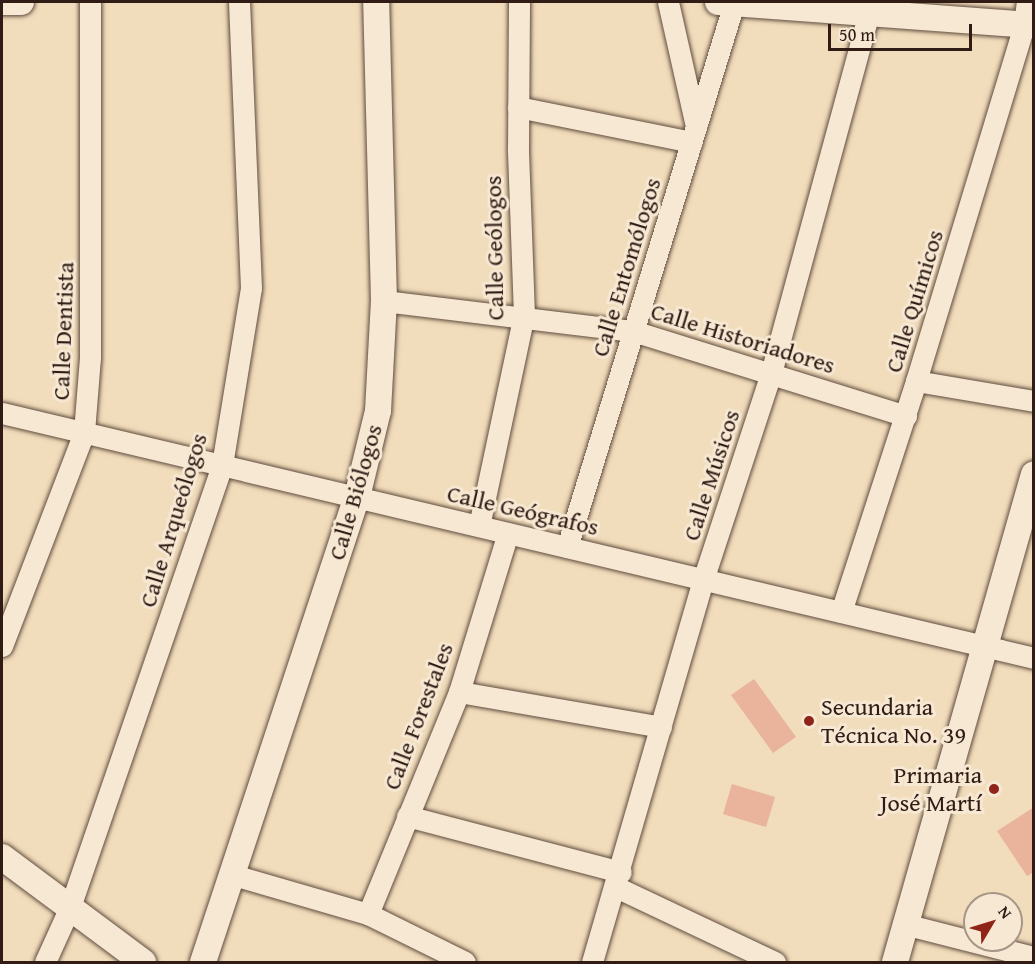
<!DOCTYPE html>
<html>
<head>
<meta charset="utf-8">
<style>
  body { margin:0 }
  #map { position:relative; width:1035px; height:964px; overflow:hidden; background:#f1dcbb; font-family:"Gentium Book Plus",serif }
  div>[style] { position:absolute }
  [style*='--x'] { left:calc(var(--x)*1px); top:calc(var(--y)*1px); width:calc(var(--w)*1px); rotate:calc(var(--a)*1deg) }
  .building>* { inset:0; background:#e9b39c }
  .roads { filter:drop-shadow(0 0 2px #604c3e) drop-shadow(0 0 2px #604c3e) }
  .minor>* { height:21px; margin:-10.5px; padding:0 10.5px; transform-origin:10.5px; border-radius:10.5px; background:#f6e8d3 }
  .tertiary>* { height:26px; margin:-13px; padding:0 13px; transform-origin:13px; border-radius:13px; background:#f6e8d3 }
  .dots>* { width:16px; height:16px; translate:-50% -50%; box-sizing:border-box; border:3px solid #f6e8d3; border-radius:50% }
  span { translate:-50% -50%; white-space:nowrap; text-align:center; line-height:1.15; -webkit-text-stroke:6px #f6e8d3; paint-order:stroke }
  .street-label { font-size:24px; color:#301c15 }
  .poi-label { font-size:24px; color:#301c15 }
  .left { translate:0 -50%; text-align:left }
  .right { translate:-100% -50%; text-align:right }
  .frame { position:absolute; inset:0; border:3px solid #301c15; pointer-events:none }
  .north { position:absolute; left:963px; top:892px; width:60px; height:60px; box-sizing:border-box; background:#f6e8d3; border:2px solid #a79687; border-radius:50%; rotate:52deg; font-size:16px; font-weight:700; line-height:24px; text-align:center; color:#301c15 }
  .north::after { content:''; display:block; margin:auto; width:21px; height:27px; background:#8f2418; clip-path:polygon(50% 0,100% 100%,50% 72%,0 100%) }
  .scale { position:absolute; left:828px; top:24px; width:144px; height:27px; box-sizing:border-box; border:3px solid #301c15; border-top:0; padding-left:8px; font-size:18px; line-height:21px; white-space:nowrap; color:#301c15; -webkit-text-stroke:4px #f6e8d3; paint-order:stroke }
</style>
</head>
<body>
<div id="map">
  <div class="building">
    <div style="clip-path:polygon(754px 679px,796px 737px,773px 753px,731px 695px)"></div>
    <div style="clip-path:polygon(732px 784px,775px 797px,766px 827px,723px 814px)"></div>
    <div style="clip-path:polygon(1034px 807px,1034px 872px,1027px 876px,997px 831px)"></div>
  </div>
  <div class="roads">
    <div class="minor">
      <div style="--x:668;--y:2;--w:127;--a:77.3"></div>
      <div style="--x:518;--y:107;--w:177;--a:11.4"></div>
      <div style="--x:384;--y:301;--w:251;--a:6.9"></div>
      <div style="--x:633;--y:331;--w:286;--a:17.3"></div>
      <div style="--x:916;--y:381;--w:120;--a:9.6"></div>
      <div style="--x:2;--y:413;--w:1061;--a:13.35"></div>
      <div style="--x:479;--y:526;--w:216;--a:-78"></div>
      <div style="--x:524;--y:315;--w:167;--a:-92.1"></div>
      <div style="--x:518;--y:148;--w:146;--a:-89.6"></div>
      <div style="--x:567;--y:547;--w:569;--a:-72.93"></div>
      <div style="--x:841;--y:612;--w:243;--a:-72"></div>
      <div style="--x:916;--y:381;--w:372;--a:-73.1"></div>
      <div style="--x:1024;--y:25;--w:23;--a:-83"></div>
      <div style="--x:2;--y:646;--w:229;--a:-69"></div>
      <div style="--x:84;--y:432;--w:74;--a:-85.4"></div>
      <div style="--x:90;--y:358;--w:356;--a:-90"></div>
      <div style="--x:459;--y:692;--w:205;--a:9.8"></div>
      <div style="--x:407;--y:816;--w:221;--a:14.7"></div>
      <div style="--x:230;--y:874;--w:144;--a:16.2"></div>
      <div style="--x:368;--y:914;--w:108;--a:26.3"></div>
      <div style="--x:616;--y:887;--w:176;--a:25.3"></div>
      <div style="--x:368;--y:914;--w:240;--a:-67.7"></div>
      <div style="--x:459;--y:692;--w:166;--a:-72.9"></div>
      <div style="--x:908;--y:925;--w:130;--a:14.3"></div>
      <div style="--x:45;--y:962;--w:60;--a:-65.6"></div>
      <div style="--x:70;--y:907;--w:467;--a:-71"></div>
      <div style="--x:222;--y:465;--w:179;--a:-80.7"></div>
      <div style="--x:251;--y:288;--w:286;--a:-92.4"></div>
      <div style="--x:592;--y:962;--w:398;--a:-73.8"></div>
      <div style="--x:703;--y:580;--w:218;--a:-71.8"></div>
      <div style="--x:771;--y:373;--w:385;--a:-74.8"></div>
    </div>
    <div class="tertiary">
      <div style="--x:2;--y:2;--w:19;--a:0"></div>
      <div style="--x:718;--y:2;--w:317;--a:4.2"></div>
      <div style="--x:2;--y:857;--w:176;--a:36.7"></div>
      <div style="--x:203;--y:962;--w:490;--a:-71.7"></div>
      <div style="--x:357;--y:497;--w:89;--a:-76.3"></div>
      <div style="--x:378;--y:411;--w:110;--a:-86.9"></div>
      <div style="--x:384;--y:301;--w:299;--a:-91.5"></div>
      <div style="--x:895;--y:962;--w:507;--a:-74.1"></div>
    </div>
  </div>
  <div class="dots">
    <div style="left:809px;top:721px;background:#8f2418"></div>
    <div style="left:994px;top:789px;background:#8f2418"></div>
  </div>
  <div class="street-label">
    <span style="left:494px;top:248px;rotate:-91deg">Calle Geólogos</span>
    <span style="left:626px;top:267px;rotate:-73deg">Calle Entomólogos</span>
    <span style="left:914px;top:301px;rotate:-73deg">Calle Químicos</span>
    <span style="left:63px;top:331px;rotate:-88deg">Calle Dentista</span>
    <span style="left:743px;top:338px;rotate:17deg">Calle Historiadores</span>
    <span style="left:711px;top:475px;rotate:-72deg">Calle Músicos</span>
    <span style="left:355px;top:492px;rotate:-74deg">Calle Biólogos</span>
    <span style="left:523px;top:510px;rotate:13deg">Calle Geógrafos</span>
    <span style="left:173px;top:520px;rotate:-73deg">Calle Arqueólogos</span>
    <span style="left:418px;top:716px;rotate:-69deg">Calle Forestales</span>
  </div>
  <div class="poi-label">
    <span class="left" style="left:821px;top:721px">Secundaria<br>Técnica No. 39</span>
    <span class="right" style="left:982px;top:789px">Primaria<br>José Martí</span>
  </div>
  <div class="frame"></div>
  <div class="north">N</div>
  <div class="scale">50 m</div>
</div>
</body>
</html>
